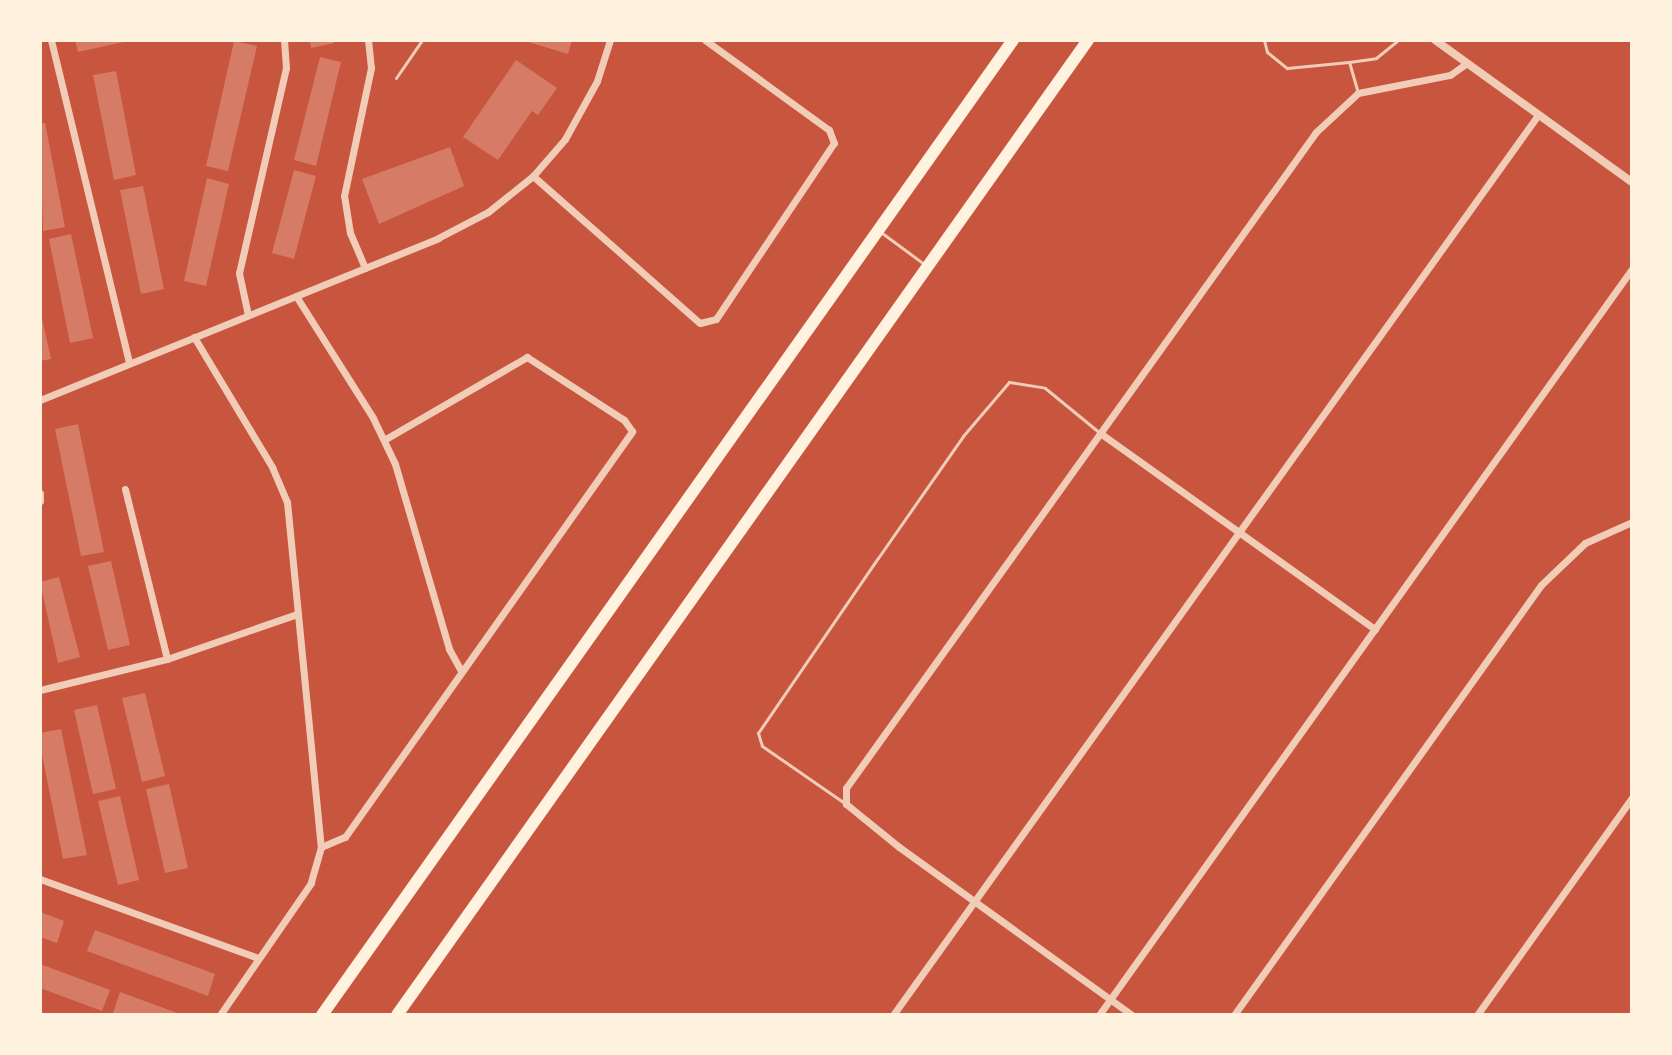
<!DOCTYPE html>
<html>
<head>
<meta charset="utf-8">
<style>
  body { margin:0 }
  #map { position:relative; width:1672px; height:1055px; overflow:hidden; background:#c8553d; font-family:"Sofia Sans Condensed",sans-serif }
  div>[style] { position:absolute }
  [style*='--x'] { left:calc(var(--x)*1px); top:calc(var(--y)*1px); width:calc(var(--w)*1px); rotate:calc(var(--a)*1deg) }
  .building>* { inset:0; background:#d67c66 }
  .service>* { height:3px; margin:-1.5px; padding:0 1.5px; transform-origin:1.5px; border-radius:1.5px; background:#f1ccb7 }
  .minor>* { height:7px; margin:-3.5px; padding:0 3.5px; transform-origin:3.5px; border-radius:3.5px; background:#f1ccb7 }
  .tertiary>* { height:8px; margin:-4px; padding:0 4px; transform-origin:4px; border-radius:4px; background:#f1ccb7 }
  .motorway>* { height:12px; margin:-6px; padding:0 6px; transform-origin:6px; border-radius:6px; background:#fff3e0 }
  span { translate:-50% -50%; white-space:nowrap; text-align:center; line-height:1.15; -webkit-text-stroke:6px #fff3e0; paint-order:stroke }
  .frame { position:absolute; inset:0; border:42px solid #fff3e0; pointer-events:none }
</style>
</head>
<body>
<div id="map">
  <div class="building">
    <div style="clip-path:polygon(75px 40px,128px 40px,128px 41px,78px 52px)"></div>
    <div style="clip-path:polygon(310px 40px,333px 40px,334px 43px,311px 48px)"></div>
    <div style="clip-path:polygon(522px 40px,572px 40px,568px 54px)"></div>
    <div style="clip-path:polygon(234px 41px,257px 46px,228px 171px,206px 166px)"></div>
    <div style="clip-path:polygon(320px 57px,341px 62px,316px 166px,294px 160px)"></div>
    <div style="clip-path:polygon(516px 60px,557px 88px,538px 115px,532px 111px,498px 160px,463px 137px)"></div>
    <div style="clip-path:polygon(116px 71px,136px 175px,114px 180px,93px 75px)"></div>
    <div style="clip-path:polygon(45px 123px,65px 227px,43px 231px,40px 124px)"></div>
    <div style="clip-path:polygon(450px 147px,464px 186px,379px 224px,362px 179px)"></div>
    <div style="clip-path:polygon(294px 170px,316px 176px,294px 259px,272px 253px)"></div>
    <div style="clip-path:polygon(207px 178px,229px 184px,206px 286px,184px 281px)"></div>
    <div style="clip-path:polygon(143px 186px,164px 289px,141px 294px,120px 190px)"></div>
    <div style="clip-path:polygon(71px 234px,93px 338px,70px 343px,49px 239px)"></div>
    <div style="clip-path:polygon(40px 309px,51px 359px,40px 361px)"></div>
    <div style="clip-path:polygon(78px 424px,104px 552px,81px 556px,55px 429px)"></div>
    <div style="clip-path:polygon(111px 561px,130px 645px,108px 650px,88px 566px)"></div>
    <div style="clip-path:polygon(59px 577px,80px 657px,58px 663px,40px 582px)"></div>
    <div style="clip-path:polygon(145px 693px,165px 776px,142px 782px,122px 698px)"></div>
    <div style="clip-path:polygon(97px 705px,116px 789px,93px 794px,74px 710px)"></div>
    <div style="clip-path:polygon(61px 729px,87px 855px,63px 859px,40px 745px,40px 733px)"></div>
    <div style="clip-path:polygon(169px 784px,188px 868px,165px 873px,146px 789px)"></div>
    <div style="clip-path:polygon(120px 796px,139px 880px,118px 885px,98px 801px)"></div>
    <div style="clip-path:polygon(40px 912px,64px 921px,57px 943px,40px 937px)"></div>
    <div style="clip-path:polygon(95px 930px,215px 974px,208px 996px,87px 951px)"></div>
    <div style="clip-path:polygon(40px 964px,110px 990px,102px 1011px,40px 988px)"></div>
    <div style="clip-path:polygon(120px 992px,183px 1015px,113px 1013px)"></div>
  </div>
  <div class="service">
    <div style="--x:1264;--y:40;--w:12;--a:76"></div>
    <div style="--x:1267;--y:52;--w:26;--a:39"></div>
    <div style="--x:1287;--y:68;--w:62;--a:-5.5"></div>
    <div style="--x:396;--y:78;--w:46;--a:-55.6"></div>
    <div style="--x:1358;--y:93;--w:32;--a:-106"></div>
    <div style="--x:1349;--y:62;--w:27;--a:-8"></div>
    <div style="--x:1376;--y:58;--w:28;--a:-39"></div>
    <div style="--x:882;--y:233;--w:52;--a:36.4"></div>
    <div style="--x:843;--y:802;--w:98;--a:-145.3"></div>
    <div style="--x:762;--y:746;--w:14;--a:-107"></div>
    <div style="--x:758;--y:733;--w:212;--a:-55.6"></div>
    <div style="--x:878;--y:558;--w:149;--a:-55.1"></div>
    <div style="--x:963;--y:436;--w:71;--a:-49.6"></div>
    <div style="--x:1009;--y:382;--w:36;--a:9"></div>
    <div style="--x:1045;--y:388;--w:71;--a:39.3"></div>
  </div>
  <div class="minor">
    <div style="--x:51;--y:40;--w:332;--a:76.4"></div>
    <div style="--x:533;--y:176;--w:222;--a:41.4"></div>
    <div style="--x:700;--y:323;--w:16;--a:-14"></div>
    <div style="--x:716;--y:319;--w:212;--a:-56.2"></div>
    <div style="--x:834;--y:143;--w:14;--a:-111"></div>
    <div style="--x:829;--y:130;--w:153;--a:-144"></div>
    <div style="--x:365;--y:268;--w:38;--a:-113"></div>
    <div style="--x:350;--y:233;--w:37;--a:-99"></div>
    <div style="--x:344;--y:196;--w:131;--a:-78.1"></div>
    <div style="--x:371;--y:68;--w:28;--a:-96"></div>
    <div style="--x:296;--y:296;--w:144;--a:57.7"></div>
    <div style="--x:373;--y:418;--w:51;--a:64.4"></div>
    <div style="--x:395;--y:464;--w:193;--a:73.7"></div>
    <div style="--x:449;--y:649;--w:26;--a:61"></div>
    <div style="--x:248;--y:315;--w:43;--a:-102.1"></div>
    <div style="--x:239;--y:273;--w:210;--a:-77.1"></div>
    <div style="--x:286;--y:68;--w:28;--a:-94"></div>
    <div style="--x:194;--y:337;--w:152;--a:59"></div>
    <div style="--x:272;--y:467;--w:38;--a:67"></div>
    <div style="--x:287;--y:502;--w:347;--a:84.4"></div>
    <div style="--x:321;--y:847;--w:37;--a:106"></div>
    <div style="--x:311;--y:883;--w:160;--a:124.6"></div>
    <div style="--x:40;--y:400;--w:430;--a:-22.1"></div>
    <div style="--x:438;--y:238;--w:56;--a:-27.5"></div>
    <div style="--x:488;--y:212;--w:58;--a:-38.7"></div>
    <div style="--x:533;--y:176;--w:49;--a:-49.1"></div>
    <div style="--x:565;--y:139;--w:66;--a:-61.1"></div>
    <div style="--x:597;--y:81;--w:43;--a:-72.4"></div>
    <div style="--x:1100;--y:433;--w:338;--a:35.5"></div>
    <div style="--x:125;--y:489;--w:175;--a:76.1"></div>
    <div style="--x:40;--y:493;--w:8;--a:90"></div>
    <div style="--x:40;--y:690;--w:131;--a:-13.7"></div>
    <div style="--x:167;--y:659;--w:138;--a:-19.1"></div>
    <div style="--x:321;--y:847;--w:26;--a:-23"></div>
    <div style="--x:345;--y:837;--w:497;--a:-54.7"></div>
    <div style="--x:632;--y:431;--w:14;--a:-126"></div>
    <div style="--x:624;--y:420;--w:116;--a:-147"></div>
    <div style="--x:527;--y:357;--w:165;--a:149.9"></div>
    <div style="--x:40;--y:879;--w:232;--a:19.9"></div>
    <div style="--x:893;--y:1015;--w:1107;--a:-54.37"></div>
    <div style="--x:1099;--y:1015;--w:917;--a:-54.46"></div>
    <div style="--x:1132;--y:1015;--w:287;--a:-144.2"></div>
    <div style="--x:899;--y:847;--w:68;--a:-140.9"></div>
    <div style="--x:846;--y:804;--w:16;--a:-90"></div>
    <div style="--x:846;--y:788;--w:807;--a:-54.38"></div>
    <div style="--x:1316;--y:132;--w:57;--a:-42.9"></div>
    <div style="--x:1358;--y:93;--w:94;--a:-11.1"></div>
    <div style="--x:1450;--y:75;--w:21;--a:-35"></div>
    <div style="--x:1234;--y:1015;--w:528;--a:-54.47"></div>
    <div style="--x:1541;--y:585;--w:61;--a:-43.7"></div>
    <div style="--x:1585;--y:543;--w:51;--a:-24.1"></div>
    <div style="--x:1477;--y:1015;--w:267;--a:-54.5"></div>
  </div>
  <div class="tertiary">
    <div style="--x:1435;--y:40;--w:243;--a:35.8"></div>
  </div>
  <div class="motorway">
    <div style="--x:322;--y:1015;--w:1195;--a:-54.67"></div>
    <div style="--x:397;--y:1015;--w:1195;--a:-54.67"></div>
  </div>
  <div class="frame"></div>
</div>
</body>
</html>
